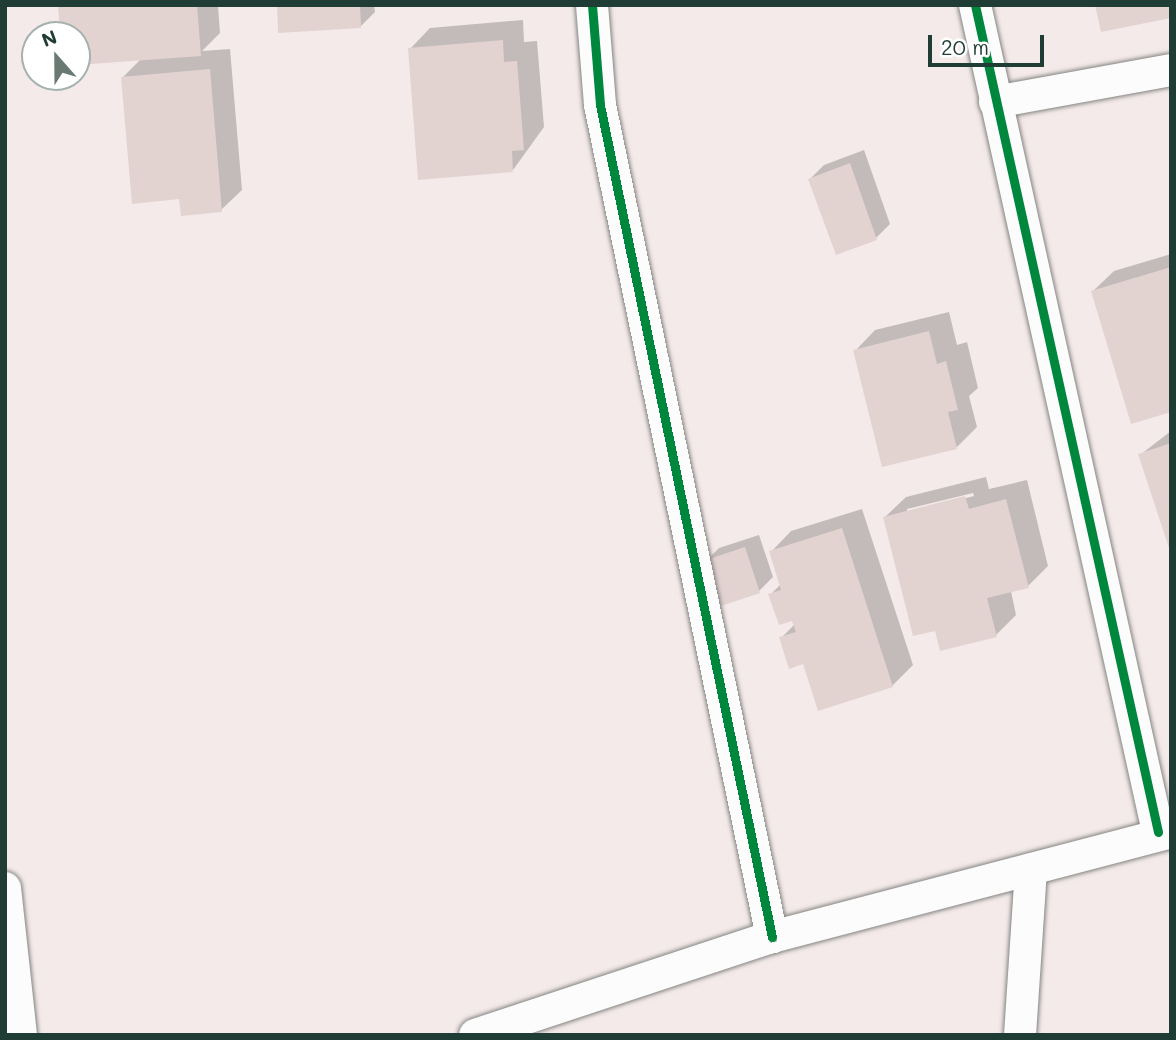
<!DOCTYPE html>
<html>
<head>
<meta charset="utf-8">
<style>
  body { margin:0 }
  #map { position:relative; width:1176px; height:1040px; overflow:hidden; background:#f4eae9; font-family:Mali,sans-serif }
  div>[style] { position:absolute }
  [style*='--x'] { left:calc(var(--x)*1px); top:calc(var(--y)*1px); width:calc(var(--w)*1px); rotate:calc(var(--a)*1deg) }
  .shadow>* { inset:0; background:#0003 }
  .building>* { inset:0; background:#e2d3d1 }
  .roads { filter:drop-shadow(0 0 2px #848583) drop-shadow(0 0 2px #848583) }
  .street>* { height:32px; margin:-16px; padding:0 16px; transform-origin:16px; border-radius:16px; background:#fdfcfc }
  .cycleway>* { height:9px; margin:-4.5px; padding:0 4.5px; transform-origin:4.5px; border-radius:4.5px; background:#00873e }
  span { translate:-50% -50%; white-space:nowrap; text-align:center; line-height:1.15; -webkit-text-stroke:7px #fff; paint-order:stroke }
  .frame { position:absolute; inset:0; border:7px solid #1f3d34; pointer-events:none }
  .north { position:absolute; left:21px; top:21px; width:70px; height:70px; box-sizing:border-box; background:#fff; border:2px solid #a5b1ae; border-radius:50%; rotate:339deg; font-size:19px; font-weight:700; line-height:28px; text-align:center; color:#1f3d34 }
  .north::after { content:''; display:block; margin:auto; width:24px; height:32px; background:#6a7a73; clip-path:polygon(50% 0,100% 100%,50% 72%,0 100%) }
  .scale { position:absolute; left:928px; top:35px; width:116px; height:32px; box-sizing:border-box; border:4px solid #1f3d34; border-top:0; padding-left:9px; font-size:21px; line-height:24px; white-space:nowrap; color:#1f3d34; -webkit-text-stroke:5px #fff; paint-order:stroke }
</style>
</head>
<body>
<div id="map">
  <div class="shadow">
    <div style="clip-path:polygon(61px 5px,218px 5px,220px 33px,202px 51px,230px 49px,242px 190px,221px 210px,181px 197px,123px 77px,142px 58px,77px 63px,77px 35px,62px 35px)"></div>
    <div style="clip-path:polygon(279px 5px,374px 5px,375px 12px,361px 26px)"></div>
    <div style="clip-path:polygon(523px 20px,524px 42px,537px 41px,544px 127px,513px 170px,410px 49px,430px 28px)"></div>
    <div style="clip-path:polygon(864px 150px,890px 224px,876px 238px,810px 179px,824px 165px)"></div>
    <div style="clip-path:polygon(1171px 254px,1171px 411px,1093px 291px,1114px 271px)"></div>
    <div style="clip-path:polygon(949px 312px,957px 345px,967px 342px,978px 388px,969px 396px,977px 427px,957px 447px,855px 351px,875px 330px)"></div>
    <div style="clip-path:polygon(1171px 431px,1171px 547px,1140px 455px)"></div>
    <div style="clip-path:polygon(evenodd,986px 477px,989px 489px,1027px 480px,1048px 566px,1028px 586px,1011px 591px,1016px 615px,996px 635px,937px 629px,885px 517px,906px 497px,986px 477px,973px 493px,974px 496px,907px 513px,907px 509px,973px 493px)"></div>
    <div style="clip-path:polygon(862px 509px,913px 665px,892px 686px,804px 662px,781px 638px,795px 624px,770px 595px,781px 584px,771px 552px,791px 531px)"></div>
    <div style="clip-path:polygon(759px 535px,773px 577px,759px 591px,705px 562px,719px 548px)"></div>
  </div>
  <div class="building">
    <div style="clip-path:polygon(58px 5px,197px 5px,201px 56px,77px 65px,77px 35px,60px 35px)"></div>
    <div style="clip-path:polygon(277px 5px,360px 5px,361px 28px,278px 33px)"></div>
    <div style="clip-path:polygon(1095px 5px,1171px 5px,1171px 18px,1101px 32px)"></div>
    <div style="clip-path:polygon(503px 40px,504px 62px,517px 61px,524px 150px,512px 151px,513px 172px,418px 180px,408px 48px)"></div>
    <div style="clip-path:polygon(210px 69px,222px 212px,181px 216px,179px 199px,132px 204px,121px 77px)"></div>
    <div style="clip-path:polygon(850px 163px,877px 240px,836px 255px,808px 179px)"></div>
    <div style="clip-path:polygon(1171px 267px,1171px 412px,1131px 424px,1091px 291px)"></div>
    <div style="clip-path:polygon(929px 331px,937px 364px,946px 361px,958px 410px,948px 412px,957px 449px,882px 467px,853px 350px)"></div>
    <div style="clip-path:polygon(1171px 443px,1171px 551px,1170px 551px,1138px 454px)"></div>
    <div style="clip-path:polygon(965px 496px,969px 509px,1006px 499px,1029px 588px,987px 598px,997px 637px,940px 651px,935px 631px,913px 636px,883px 517px)"></div>
    <div style="clip-path:polygon(842px 528px,893px 687px,818px 711px,803px 664px,789px 669px,779px 637px,796px 632px,792px 621px,779px 625px,768px 594px,781px 590px,769px 551px)"></div>
    <div style="clip-path:polygon(745px 547px,760px 593px,718px 607px,703px 561px)"></div>
  </div>
  <div class="roads">
    <div class="street">
      <div style="--x:592;--y:5;--w:100;--a:85.4"></div>
      <div style="--x:600;--y:105;--w:850;--a:78.32"></div>
      <div style="--x:975;--y:5;--w:847;--a:77.52"></div>
      <div style="--x:995;--y:102;--w:179;--a:-10.3"></div>
      <div style="--x:5;--y:888;--w:148;--a:83.8"></div>
      <div style="--x:475;--y:1035;--w:313;--a:-18.3"></div>
      <div style="--x:772;--y:937;--w:413;--a:-14.7"></div>
      <div style="--x:1020;--y:1035;--w:166;--a:-86.2"></div>
    </div>
  </div>
  <div class="cycleway">
    <div style="--x:592;--y:5;--w:100;--a:85.4"></div>
    <div style="--x:600;--y:105;--w:850;--a:78.32"></div>
    <div style="--x:975;--y:5;--w:847;--a:77.52"></div>
  </div>
  <div class="frame"></div>
  <div class="north">N</div>
  <div class="scale">20 m</div>
</div>
</body>
</html>
